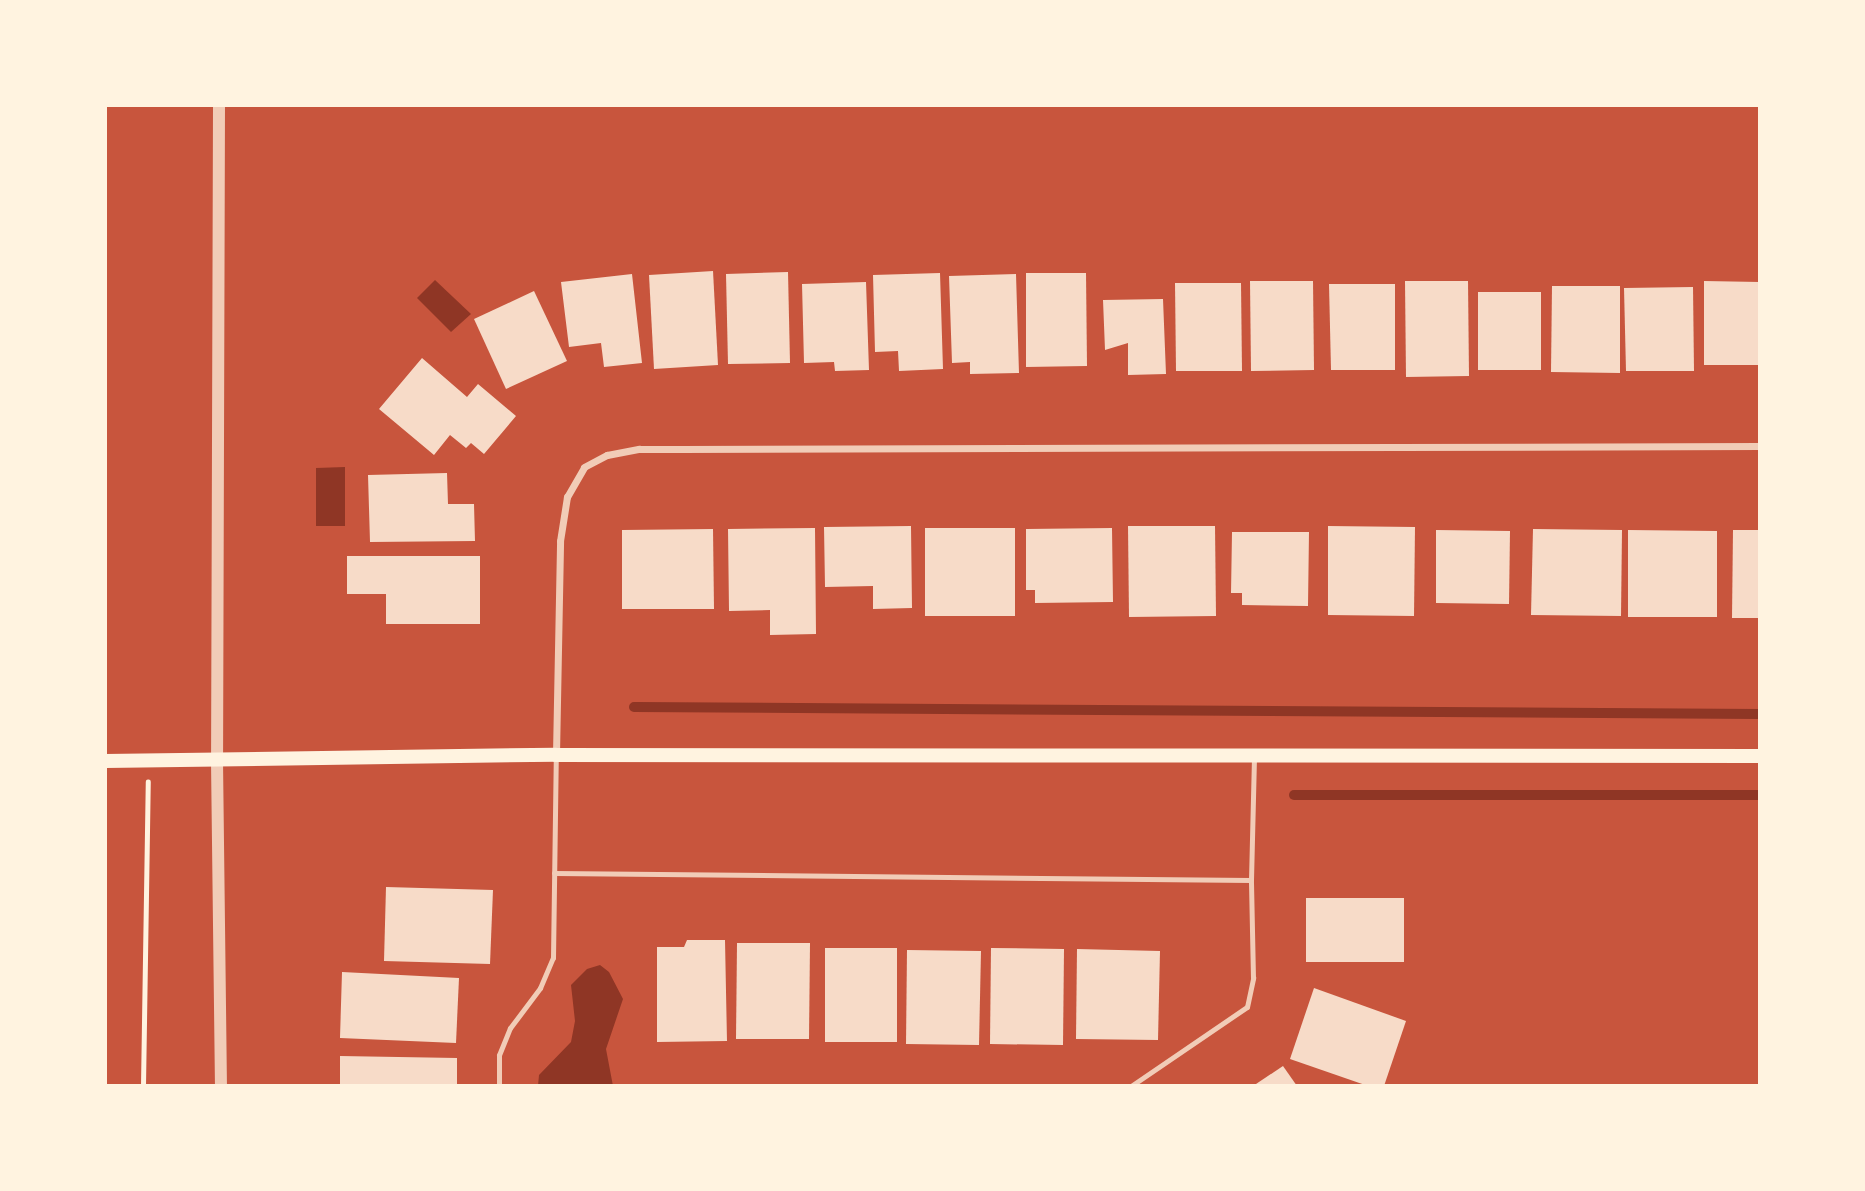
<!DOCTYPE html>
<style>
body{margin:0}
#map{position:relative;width:1865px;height:1191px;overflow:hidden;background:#c8553d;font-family:Helvetica,sans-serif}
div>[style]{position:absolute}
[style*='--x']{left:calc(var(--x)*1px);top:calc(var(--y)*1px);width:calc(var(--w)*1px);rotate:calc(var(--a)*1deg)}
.water>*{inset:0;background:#8f3625}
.stream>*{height:10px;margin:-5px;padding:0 5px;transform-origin:5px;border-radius:5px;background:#8f3625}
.building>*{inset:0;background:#f7dbc8}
.path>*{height:4.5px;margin:-2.25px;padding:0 2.25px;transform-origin:2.25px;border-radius:2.25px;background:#fff3e0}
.service>*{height:5px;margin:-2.5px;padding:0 2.5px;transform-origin:2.5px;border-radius:2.5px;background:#f1ccb7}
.minor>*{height:7px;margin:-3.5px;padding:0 3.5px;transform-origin:3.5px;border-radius:3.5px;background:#f1ccb7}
.tertiary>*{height:12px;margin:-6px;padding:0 6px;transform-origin:6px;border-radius:6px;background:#f1ccb7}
.secondary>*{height:14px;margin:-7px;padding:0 7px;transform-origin:7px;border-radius:7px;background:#fff3e0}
span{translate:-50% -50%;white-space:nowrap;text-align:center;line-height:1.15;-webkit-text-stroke:6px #fff3e0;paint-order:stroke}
.frame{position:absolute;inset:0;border:107px solid #fff3e0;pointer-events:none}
</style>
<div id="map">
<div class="water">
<div style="clip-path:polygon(435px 280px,471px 314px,451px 332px,417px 298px)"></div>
<div style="clip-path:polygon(345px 467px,345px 526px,316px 526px,316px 468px)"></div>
<div style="clip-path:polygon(600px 965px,609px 972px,623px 999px,606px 1049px,613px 1086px,538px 1086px,539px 1075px,571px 1042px,575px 1021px,571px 985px,587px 969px)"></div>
</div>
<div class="stream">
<div style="--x:634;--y:707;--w:1126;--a:0.36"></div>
<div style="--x:1294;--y:795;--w:466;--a:0"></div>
</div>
<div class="building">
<div style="clip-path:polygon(713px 271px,718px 365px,654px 369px,649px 275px)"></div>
<div style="clip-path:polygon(788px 272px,790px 363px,728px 364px,726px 274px)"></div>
<div style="clip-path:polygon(940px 273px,943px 369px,899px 371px,898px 351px,875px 352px,873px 275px)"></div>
<div style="clip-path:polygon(1026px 273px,1086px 273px,1087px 366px,1026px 367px)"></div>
<div style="clip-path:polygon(632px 274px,642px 363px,604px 367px,601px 343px,569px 347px,561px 282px)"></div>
<div style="clip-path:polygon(1016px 274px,1019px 373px,970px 374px,970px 362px,952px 363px,949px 276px)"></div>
<div style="clip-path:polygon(1250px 281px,1313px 281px,1314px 370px,1251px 371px)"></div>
<div style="clip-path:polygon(1405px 281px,1468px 281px,1469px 376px,1406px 377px)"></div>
<div style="clip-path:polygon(1704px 281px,1760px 282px,1760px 365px,1704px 365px)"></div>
<div style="clip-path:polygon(866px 282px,869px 370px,835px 371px,834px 362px,804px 363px,802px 284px)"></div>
<div style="clip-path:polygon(1175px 283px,1241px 283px,1242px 371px,1176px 371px)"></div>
<div style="clip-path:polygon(1329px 284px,1395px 284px,1395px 370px,1331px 370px)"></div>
<div style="clip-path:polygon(1552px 286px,1620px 286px,1620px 373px,1551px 372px)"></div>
<div style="clip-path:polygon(1693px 287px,1694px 371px,1626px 371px,1624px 288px)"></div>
<div style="clip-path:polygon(534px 291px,567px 361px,506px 389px,474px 319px)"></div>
<div style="clip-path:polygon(1478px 292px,1541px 292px,1541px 370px,1478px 370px)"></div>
<div style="clip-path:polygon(1163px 299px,1166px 374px,1128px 375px,1128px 343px,1105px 350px,1103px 300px)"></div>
<div style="clip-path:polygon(422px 358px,467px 397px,478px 384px,516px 416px,484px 454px,471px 443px,466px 448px,450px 435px,434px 455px,379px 409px)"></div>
<div style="clip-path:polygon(447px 473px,448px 504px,474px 504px,475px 541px,370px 542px,368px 475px)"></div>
<div style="clip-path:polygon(911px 526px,912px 608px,873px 609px,873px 586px,825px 587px,824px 527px)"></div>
<div style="clip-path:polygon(1128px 526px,1215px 526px,1216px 616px,1129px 617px)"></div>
<div style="clip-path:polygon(1328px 526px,1415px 527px,1414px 616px,1328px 615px)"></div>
<div style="clip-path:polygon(815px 528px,816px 634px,770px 635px,770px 610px,729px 611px,728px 529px)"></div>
<div style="clip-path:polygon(925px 528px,1015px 528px,1015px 616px,925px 616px)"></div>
<div style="clip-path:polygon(1112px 528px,1113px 602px,1035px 603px,1035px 590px,1026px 590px,1026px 529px)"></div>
<div style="clip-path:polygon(713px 529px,714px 609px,622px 609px,622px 530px)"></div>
<div style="clip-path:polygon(1533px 529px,1622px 530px,1621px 616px,1531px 615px)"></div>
<div style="clip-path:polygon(1436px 530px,1510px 531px,1509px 604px,1436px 603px)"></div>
<div style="clip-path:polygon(1628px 530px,1717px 531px,1717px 617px,1628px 617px)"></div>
<div style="clip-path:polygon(1733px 530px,1760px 530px,1760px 618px,1732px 618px)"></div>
<div style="clip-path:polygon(1232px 532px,1309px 532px,1308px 606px,1242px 605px,1242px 593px,1231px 593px)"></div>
<div style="clip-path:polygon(347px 556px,480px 556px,480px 624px,386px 624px,386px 594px,347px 594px)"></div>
<div style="clip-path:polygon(386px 887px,493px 890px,490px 964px,384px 961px)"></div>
<div style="clip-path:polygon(1306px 898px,1404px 898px,1404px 962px,1306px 962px)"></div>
<div style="clip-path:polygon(687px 940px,725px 940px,727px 1041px,657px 1042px,657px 947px,684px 947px)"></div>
<div style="clip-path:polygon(737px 943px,810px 943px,809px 1039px,736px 1039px)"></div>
<div style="clip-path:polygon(825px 948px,897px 948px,897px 1042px,825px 1042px)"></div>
<div style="clip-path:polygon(991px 948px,1064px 949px,1063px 1045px,990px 1044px)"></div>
<div style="clip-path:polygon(1077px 949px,1160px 951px,1158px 1040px,1076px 1039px)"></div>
<div style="clip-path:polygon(907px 950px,981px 951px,979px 1045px,906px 1044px)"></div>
<div style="clip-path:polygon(342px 972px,459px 978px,456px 1043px,340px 1038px)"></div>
<div style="clip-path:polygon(1314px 988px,1406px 1021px,1384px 1086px,1368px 1086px,1290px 1059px)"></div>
<div style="clip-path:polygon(340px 1056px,457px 1058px,457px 1086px,340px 1086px)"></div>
<div style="clip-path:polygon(1283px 1066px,1297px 1086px,1253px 1086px)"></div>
</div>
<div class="path">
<div style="--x:143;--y:1086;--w:304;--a:-89.1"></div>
</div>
<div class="service">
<div style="--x:554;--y:873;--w:697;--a:0.58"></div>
<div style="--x:499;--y:1086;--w:31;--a:-90"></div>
<div style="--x:499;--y:1055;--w:29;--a:-68"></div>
<div style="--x:510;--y:1028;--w:50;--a:-53.1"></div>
<div style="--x:540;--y:988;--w:33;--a:-67"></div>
<div style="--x:553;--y:958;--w:203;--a:-89.2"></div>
<div style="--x:1131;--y:1086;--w:140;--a:-34.3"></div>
<div style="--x:1247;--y:1007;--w:30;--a:-78"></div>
<div style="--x:1253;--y:978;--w:98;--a:-91.2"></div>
<div style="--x:1251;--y:880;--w:123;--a:-88.6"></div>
</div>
<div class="minor">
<div style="--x:556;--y:754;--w:213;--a:-88.9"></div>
<div style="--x:560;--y:541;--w:45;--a:-81"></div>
<div style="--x:567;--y:497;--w:34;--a:-60"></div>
<div style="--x:584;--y:467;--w:26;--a:-28"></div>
<div style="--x:607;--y:455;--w:33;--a:-11"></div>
<div style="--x:639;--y:449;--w:41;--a:0"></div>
<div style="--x:680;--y:449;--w:1080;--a:-0.16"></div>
</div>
<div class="tertiary">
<div style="--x:219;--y:105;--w:656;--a:90.17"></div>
<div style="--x:217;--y:761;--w:325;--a:89.3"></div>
</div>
<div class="secondary">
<div style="--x:105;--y:761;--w:451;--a:-0.8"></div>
<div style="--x:556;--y:755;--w:1204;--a:0.05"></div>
</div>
<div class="frame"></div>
</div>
